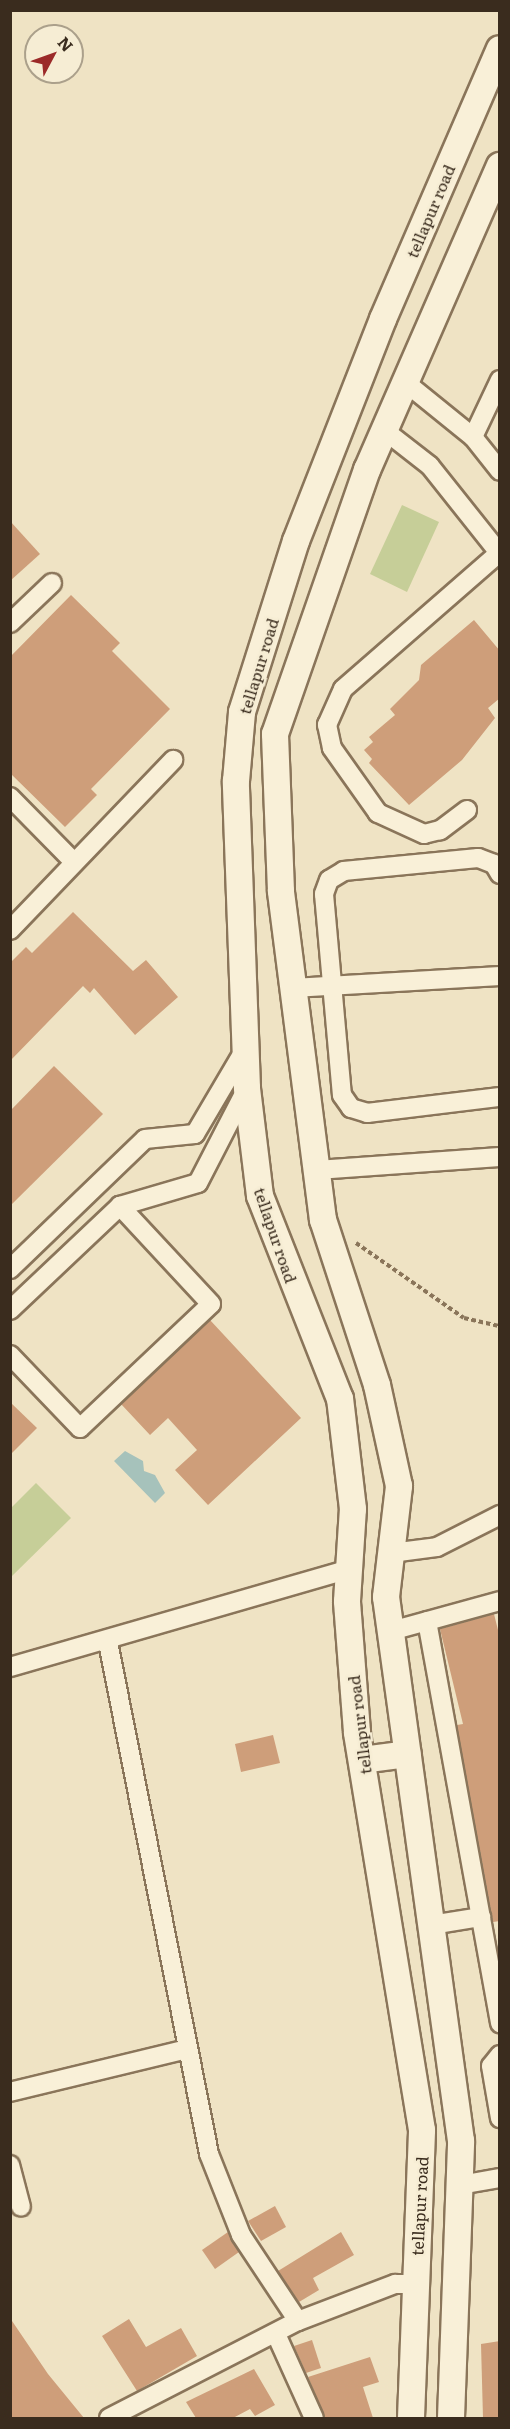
<!DOCTYPE html>
<style>
body{margin:0}
#map{position:relative;width:510px;height:2429px;overflow:hidden;background:#efe3c4;font-family:Literata,serif}
div>[style]{position:absolute}
[style*='--x']{left:calc(var(--x)*1px);top:calc(var(--y)*1px);width:calc(var(--w)*1px);rotate:calc(var(--a)*1deg)}
.green>*{inset:0;background:#c6ce98}
.water>*{inset:0;background:#a6c2bb}
.building>*{inset:0;background:#ce9e7a}
.path>*{height:4px;margin-top:-2px;transform-origin:0;background:repeating-linear-gradient(90deg,#8a755a 0 4.5px,transparent 0 7.5px)}
.roads{filter:drop-shadow(2px 0 #8a755a) drop-shadow(-2px 0 #8a755a) drop-shadow(0 2px #8a755a) drop-shadow(0 -2px #8a755a)}
.street>*{height:18px;margin:-9px;padding:0 9px;transform-origin:9px;border-radius:9px;background:#f9f0d8}
.secondary>*{height:26px;margin:-13px;padding:0 13px;transform-origin:13px;border-radius:13px;background:#f9f0d8}
span{translate:-50% -50%;white-space:nowrap;text-align:center;line-height:1.15;-webkit-text-stroke:5px #f6edd4;paint-order:stroke}
.street-label{font-size:16px;color:#3a2c1e}
.frame{position:absolute;inset:0;border:12px solid #3a2c1e;pointer-events:none}
.north{position:absolute;left:24px;top:24px;width:60px;height:60px;box-sizing:border-box;background:#f6edd4;border:2px solid #aba08b;border-radius:50%;rotate:49deg;font-size:16px;font-weight:700;line-height:24px;text-align:center;color:#3a2c1e}
.north::after{content:'';display:block;margin:auto;width:21px;height:27px;background:#9b2a29;clip-path:polygon(50% 0,100% 100%,50% 72%,0 100%)}
</style>
<div id="map">
<div class="green">
<div style="clip-path:polygon(402px 505px,439px 522px,407px 592px,370px 574px)"></div>
<div style="clip-path:polygon(36px 1483px,71px 1518px,11px 1577px,11px 1508px)"></div>
</div>
<div class="water">
<div style="clip-path:polygon(125px 1451px,143px 1461px,144px 1471px,155px 1475px,165px 1493px,155px 1503px,114px 1461px)"></div>
</div>
<div class="building">
<div style="clip-path:polygon(10px 521px,40px 554px,10px 581px)"></div>
<div style="clip-path:polygon(71px 595px,120px 643px,112px 651px,170px 709px,91px 789px,97px 795px,65px 827px,10px 773px,10px 657px)"></div>
<div style="clip-path:polygon(474px 620px,500px 651px,500px 698px,488px 708px,495px 718px,462px 760px,409px 805px,369px 763px,372px 759px,364px 750px,373px 742px,369px 737px,395px 715px,390px 709px,419px 680px,421px 665px)"></div>
<div style="clip-path:polygon(73px 912px,133px 971px,146px 960px,178px 997px,135px 1035px,94px 988px,90px 993px,83px 986px,10px 1061px,10px 963px,26px 947px,32px 953px)"></div>
<div style="clip-path:polygon(54px 1066px,103px 1114px,10px 1206px,10px 1111px)"></div>
<div style="clip-path:polygon(210px 1320px,301px 1418px,208px 1505px,175px 1470px,197px 1450px,168px 1418px,150px 1435px,121px 1404px)"></div>
<div style="clip-path:polygon(10px 1402px,37px 1428px,10px 1455px)"></div>
<div style="clip-path:polygon(494px 1614px,500px 1638px,500px 1921px,493px 1922px,457px 1725px,463px 1724px,440px 1629px)"></div>
<div style="clip-path:polygon(273px 1735px,280px 1763px,241px 1772px,235px 1744px)"></div>
<div style="clip-path:polygon(275px 2206px,286px 2227px,261px 2241px,248px 2221px)"></div>
<div style="clip-path:polygon(228px 2232px,239px 2252px,215px 2269px,202px 2250px)"></div>
<div style="clip-path:polygon(341px 2232px,354px 2255px,313px 2278px,319px 2290px,299px 2302px,278px 2271px)"></div>
<div style="clip-path:polygon(10px 2318px,48px 2374px,84px 2418px,10px 2418px)"></div>
<div style="clip-path:polygon(129px 2319px,146px 2347px,181px 2328px,197px 2356px,137px 2391px,102px 2336px)"></div>
<div style="clip-path:polygon(312px 2340px,321px 2368px,306px 2373px,294px 2346px)"></div>
<div style="clip-path:polygon(500px 2341px,500px 2418px,483px 2418px,481px 2344px)"></div>
<div style="clip-path:polygon(370px 2357px,379px 2382px,363px 2387px,373px 2418px,325px 2418px,308px 2377px)"></div>
<div style="clip-path:polygon(254px 2369px,275px 2405px,255px 2416px,250px 2409px,233px 2418px,196px 2418px,186px 2402px)"></div>
</div>
<div class="path">
<div style="--x:356;--y:1243;--w:131;--a:34.8"></div>
<div style="--x:464;--y:1318;--w:37;--a:13"></div>
</div>
<div class="roads">
<div class="street">
<div style="--x:405;--y:382;--w:87;--a:39"></div>
<div style="--x:473;--y:437;--w:43;--a:51.5"></div>
<div style="--x:384;--y:430;--w:58;--a:38"></div>
<div style="--x:430;--y:466;--w:112;--a:51.5"></div>
<div style="--x:473;--y:437;--w:63;--a:-64.7"></div>
<div style="--x:10;--y:623;--w:58;--a:-43.6"></div>
<div style="--x:10;--y:797;--w:88;--a:45.5"></div>
<div style="--x:467;--y:810;--w:34;--a:143"></div>
<div style="--x:440;--y:830;--w:16;--a:166"></div>
<div style="--x:424;--y:834;--w:51;--a:-155.5"></div>
<div style="--x:378;--y:813;--w:80;--a:-125.3"></div>
<div style="--x:332;--y:748;--w:24;--a:-102"></div>
<div style="--x:327;--y:725;--w:39;--a:-66"></div>
<div style="--x:343;--y:689;--w:207;--a:-41.1"></div>
<div style="--x:500;--y:874;--w:12;--a:-121"></div>
<div style="--x:494;--y:864;--w:17;--a:-159"></div>
<div style="--x:478;--y:858;--w:135;--a:174.5"></div>
<div style="--x:344;--y:871;--w:17;--a:149"></div>
<div style="--x:329;--y:880;--w:15;--a:110"></div>
<div style="--x:324;--y:894;--w:202;--a:84.9"></div>
<div style="--x:342;--y:1095;--w:16;--a:55"></div>
<div style="--x:351;--y:1108;--w:17;--a:17"></div>
<div style="--x:367;--y:1113;--w:134;--a:-6.9"></div>
<div style="--x:10;--y:930;--w:236;--a:-46.2"></div>
<div style="--x:293;--y:988;--w:207;--a:-3.3"></div>
<div style="--x:317;--y:1170;--w:183;--a:-4.1"></div>
<div style="--x:10;--y:1269;--w:187;--a:-43.9"></div>
<div style="--x:145;--y:1139;--w:50;--a:-5.7"></div>
<div style="--x:195;--y:1134;--w:99;--a:-59.5"></div>
<div style="--x:10;--y:1310;--w:151;--a:-43.4"></div>
<div style="--x:120;--y:1206;--w:81;--a:-16.4"></div>
<div style="--x:198;--y:1183;--w:107;--a:-62.7"></div>
<div style="--x:10;--y:1355;--w:101;--a:46.2"></div>
<div style="--x:80;--y:1428;--w:180;--a:-43.4"></div>
<div style="--x:211;--y:1304;--w:134;--a:-132.9"></div>
<div style="--x:391;--y:1553;--w:46;--a:-7.4"></div>
<div style="--x:437;--y:1547;--w:71;--a:-26.9"></div>
<div style="--x:427;--y:1621;--w:409;--a:79.7"></div>
<div style="--x:391;--y:1631;--w:113;--a:-15.4"></div>
<div style="--x:108;--y:1642;--w:522;--a:78.84"></div>
<div style="--x:209;--y:2154;--w:87;--a:68.4"></div>
<div style="--x:241;--y:2235;--w:103;--a:56.5"></div>
<div style="--x:10;--y:1667;--w:353;--a:-16.1"></div>
<div style="--x:431;--y:1925;--w:51;--a:-9.1"></div>
<div style="--x:500;--y:2055;--w:14;--a:129"></div>
<div style="--x:491;--y:2066;--w:53;--a:80.2"></div>
<div style="--x:10;--y:2092;--w:183;--a:-13.6"></div>
<div style="--x:10;--y:2165;--w:43;--a:75.3"></div>
<div style="--x:460;--y:2185;--w:41;--a:-9.9"></div>
<div style="--x:276;--y:2334;--w:92;--a:65.7"></div>
<div style="--x:109;--y:2418;--w:212;--a:-27.2"></div>
<div style="--x:298;--y:2321;--w:104;--a:-20.9"></div>
<div style="--x:395;--y:2284;--w:20;--a:0"></div>
</div>
<div class="secondary">
<div style="--x:362;--y:1760;--w:46;--a:-7.4"></div>
<div style="--x:411;--y:2418;--w:288;--a:-87.8"></div>
<div style="--x:422;--y:2130;--w:403;--a:-99.3"></div>
<div style="--x:357;--y:1732;--w:131;--a:-94.4"></div>
<div style="--x:347;--y:1601;--w:92;--a:-86.3"></div>
<div style="--x:353;--y:1509;--w:111;--a:-96.7"></div>
<div style="--x:340;--y:1399;--w:218;--a:-111.5"></div>
<div style="--x:260;--y:1196;--w:109;--a:-96.9"></div>
<div style="--x:247;--y:1088;--w:307;--a:-92.1"></div>
<div style="--x:236;--y:781;--w:69;--a:-85"></div>
<div style="--x:242;--y:712;--w:179;--a:-72.5"></div>
<div style="--x:296;--y:541;--w:238;--a:-68.6"></div>
<div style="--x:383;--y:319;--w:294;--a:-66.6"></div>
<div style="--x:451;--y:2418;--w:277;--a:-87.9"></div>
<div style="--x:461;--y:2141;--w:549;--a:-97.85"></div>
<div style="--x:386;--y:1597;--w:112;--a:-83.3"></div>
<div style="--x:399;--y:1486;--w:103;--a:-102.3"></div>
<div style="--x:377;--y:1385;--w:174;--a:-108.1"></div>
<div style="--x:323;--y:1220;--w:332;--a:-97.3"></div>
<div style="--x:281;--y:891;--w:157;--a:-92.2"></div>
<div style="--x:275;--y:734;--w:280;--a:-70.8"></div>
<div style="--x:367;--y:470;--w:332;--a:-66.4"></div>
</div>
</div>
<div class="street-label">
<span style="left:430px;top:211px;rotate:-67deg">tellapur road</span>
<span style="left:258px;top:666px;rotate:-73deg">tellapur road</span>
<span style="left:276px;top:1235px;rotate:71deg">tellapur road</span>
<span style="left:359px;top:1725px;rotate:-97deg">tellapur road</span>
<span style="left:419px;top:2206px;rotate:-87deg">tellapur road</span>
</div>
<div class="frame"></div>
<div class="north">N</div>
</div>
